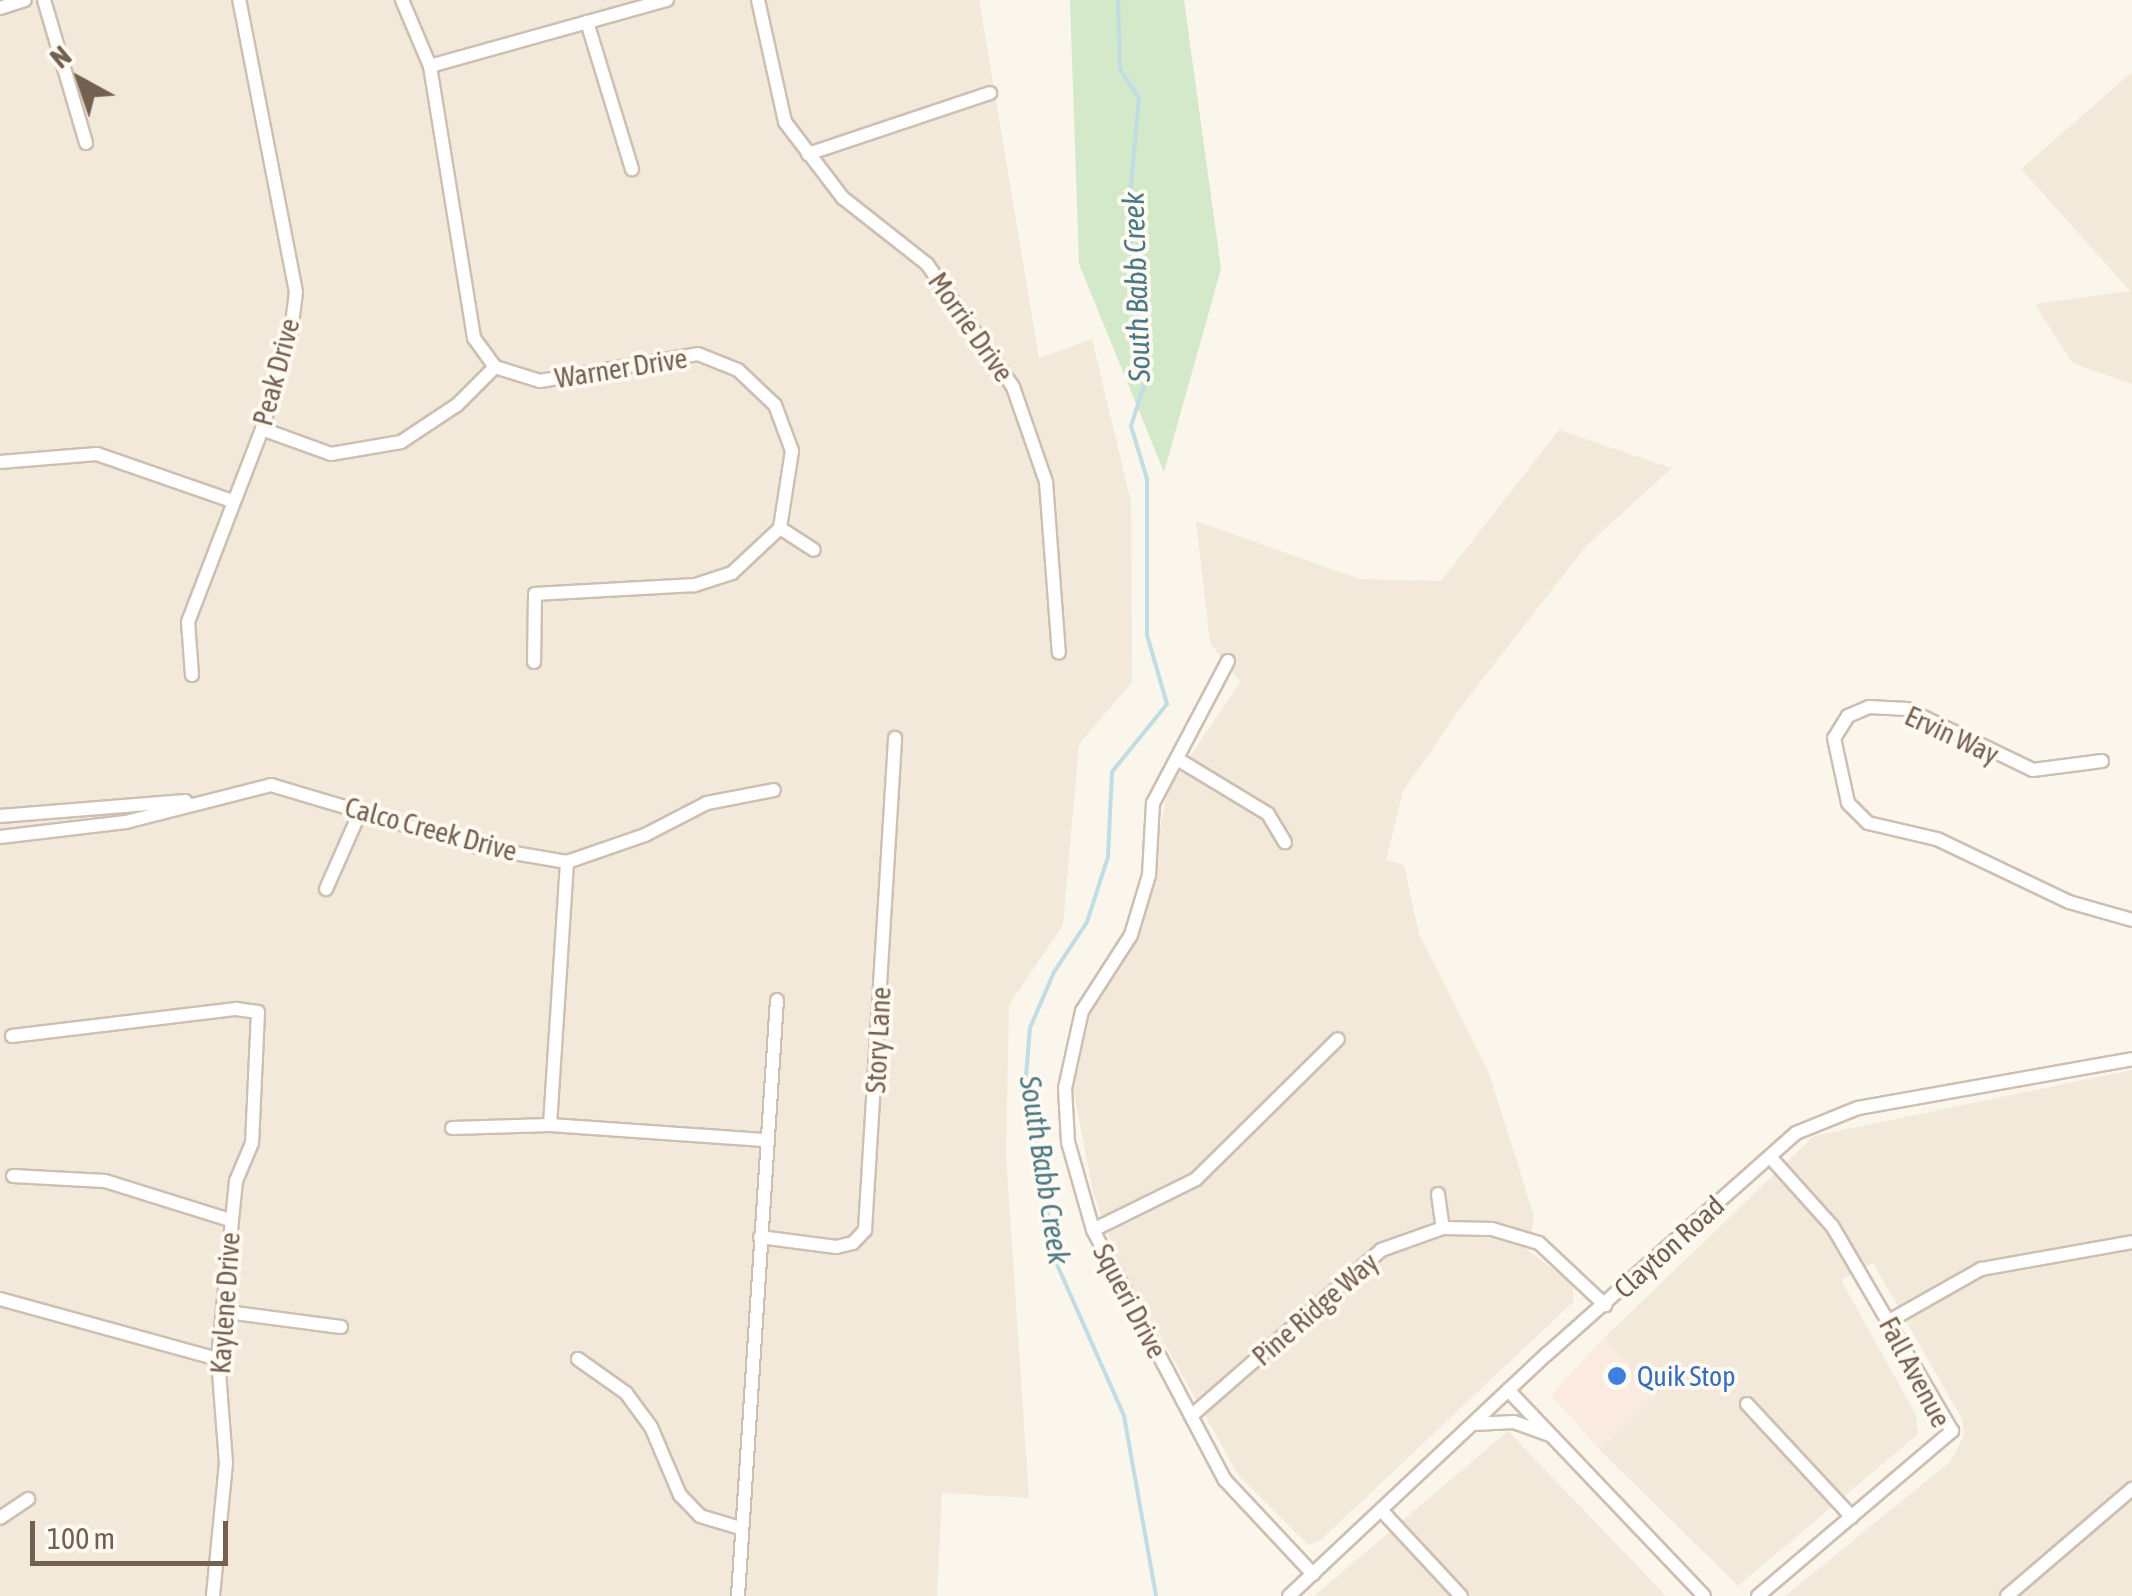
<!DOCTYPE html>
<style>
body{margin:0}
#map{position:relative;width:2132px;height:1596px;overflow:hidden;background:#fbf6eb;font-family:"Asap Condensed",sans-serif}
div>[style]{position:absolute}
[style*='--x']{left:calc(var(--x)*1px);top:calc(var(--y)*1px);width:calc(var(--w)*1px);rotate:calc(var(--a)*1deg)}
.residential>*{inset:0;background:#f2e9da}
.commercial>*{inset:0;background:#faeae0}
.green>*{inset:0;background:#d4e8ca}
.stream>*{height:4px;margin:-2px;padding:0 2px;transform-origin:2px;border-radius:2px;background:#c1dce3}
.roads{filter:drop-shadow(2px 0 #cdbfb2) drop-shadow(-2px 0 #cdbfb2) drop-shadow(0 2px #cdbfb2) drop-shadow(0 -2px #cdbfb2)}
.minor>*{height:12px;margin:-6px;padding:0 6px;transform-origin:6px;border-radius:6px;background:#fff}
.dots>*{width:28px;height:28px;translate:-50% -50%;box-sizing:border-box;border:5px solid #fefaf2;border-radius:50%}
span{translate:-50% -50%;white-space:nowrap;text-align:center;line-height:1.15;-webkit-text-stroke:8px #fefaf2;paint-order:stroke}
.street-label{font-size:28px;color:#746050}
.shop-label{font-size:28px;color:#366cbe}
.left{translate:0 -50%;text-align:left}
.water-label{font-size:30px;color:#4c7885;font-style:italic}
.north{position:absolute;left:30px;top:30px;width:100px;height:100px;-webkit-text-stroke:8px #fefaf2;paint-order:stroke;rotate:320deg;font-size:28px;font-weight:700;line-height:40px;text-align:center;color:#746050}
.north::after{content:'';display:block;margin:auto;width:35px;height:45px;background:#746050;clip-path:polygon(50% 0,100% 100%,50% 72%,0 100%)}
.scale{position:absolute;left:30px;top:1521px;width:198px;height:45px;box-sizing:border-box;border:5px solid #746050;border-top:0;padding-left:12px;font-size:30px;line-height:35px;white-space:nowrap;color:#746050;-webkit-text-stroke:8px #fefaf2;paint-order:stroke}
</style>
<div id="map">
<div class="residential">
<div style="clip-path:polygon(0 0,979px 0,1039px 358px,1092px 339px,1131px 502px,1132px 682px,1079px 744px,1063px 925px,1009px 1005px,1006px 1155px,1029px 1498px,942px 1493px,937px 1596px,0 1596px)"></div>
<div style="clip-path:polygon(2132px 72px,2132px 384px,2072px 363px,2035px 304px,2130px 291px,2021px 169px)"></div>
<div style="clip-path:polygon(1559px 430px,1672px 468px,1586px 546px,1467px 699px,1403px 791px,1386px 860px,1404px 865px,1419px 934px,1489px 1073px,1534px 1216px,1529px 1251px,1572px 1284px,1574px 1301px,1321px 1540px,1308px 1545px,1239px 1476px,1117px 1259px,1093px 1192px,1073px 1088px,1091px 1012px,1142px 920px,1168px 789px,1240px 682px,1210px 643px,1196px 521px,1360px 579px,1441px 581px)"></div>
<div style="clip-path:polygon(2132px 1070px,2132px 1596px,1785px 1596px,1951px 1461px,1964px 1435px,1962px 1419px,1873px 1263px,1841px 1280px,1916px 1415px,1918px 1434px,1738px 1586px,1600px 1450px,1656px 1396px,1604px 1338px,1814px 1136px)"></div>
<div style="clip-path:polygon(1508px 1431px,1666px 1596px,1314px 1596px)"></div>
</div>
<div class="commercial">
<div style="clip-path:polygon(1604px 1338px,1656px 1396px,1600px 1450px,1551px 1395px)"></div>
</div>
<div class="green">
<div style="clip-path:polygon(1070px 0,1184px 0,1221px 269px,1164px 472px,1079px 264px)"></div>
</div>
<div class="stream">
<div style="--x:1118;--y:0;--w:69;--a:88.3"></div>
<div style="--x:1120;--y:69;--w:35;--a:57"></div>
<div style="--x:1139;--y:98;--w:121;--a:95.2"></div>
<div style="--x:1128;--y:219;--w:161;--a:83.6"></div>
<div style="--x:1146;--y:379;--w:49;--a:107.7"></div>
<div style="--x:1131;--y:426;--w:55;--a:73.2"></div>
<div style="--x:1147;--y:479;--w:156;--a:90"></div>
<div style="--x:1147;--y:635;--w:72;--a:73.8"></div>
<div style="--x:1167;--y:704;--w:87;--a:129"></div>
<div style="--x:1112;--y:772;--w:85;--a:92.7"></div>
<div style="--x:1108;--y:857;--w:68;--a:107.9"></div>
<div style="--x:1087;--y:922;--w:60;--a:123.4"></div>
<div style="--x:1054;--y:972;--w:61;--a:113.2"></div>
<div style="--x:1030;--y:1028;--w:48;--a:94.8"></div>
<div style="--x:1026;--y:1076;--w:186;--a:81"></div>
<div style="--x:1055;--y:1260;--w:171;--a:66.1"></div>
<div style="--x:1124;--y:1416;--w:183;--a:79.9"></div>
</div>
<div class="roads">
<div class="minor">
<div style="--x:44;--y:0;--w:149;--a:73.6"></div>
<div style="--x:402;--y:0;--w:72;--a:67"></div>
<div style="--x:430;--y:66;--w:276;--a:80.8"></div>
<div style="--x:474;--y:338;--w:36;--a:54"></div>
<div style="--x:495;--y:367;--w:47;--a:17.3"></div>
<div style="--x:540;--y:381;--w:160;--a:-9.7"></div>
<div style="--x:698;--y:354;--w:43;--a:21.8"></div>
<div style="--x:738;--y:370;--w:51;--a:43.4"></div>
<div style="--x:775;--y:405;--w:49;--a:69.7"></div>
<div style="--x:792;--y:451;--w:78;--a:98.9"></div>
<div style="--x:780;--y:528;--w:66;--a:136.8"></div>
<div style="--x:732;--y:573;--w:40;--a:162"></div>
<div style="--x:694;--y:585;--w:159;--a:176.8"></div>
<div style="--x:535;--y:594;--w:68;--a:90.8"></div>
<div style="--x:758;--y:0;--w:125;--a:77.5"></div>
<div style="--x:785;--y:122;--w:96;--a:52.7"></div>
<div style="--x:843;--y:198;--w:107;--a:38.2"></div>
<div style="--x:927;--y:264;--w:150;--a:55"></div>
<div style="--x:1013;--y:387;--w:101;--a:70.8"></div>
<div style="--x:1046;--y:482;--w:171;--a:85.7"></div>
<div style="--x:0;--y:8;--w:26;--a:-18"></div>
<div style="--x:587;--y:22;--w:154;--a:73"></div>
<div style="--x:430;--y:66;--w:246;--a:-15.6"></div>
<div style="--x:808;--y:154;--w:192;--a:-18.5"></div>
<div style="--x:262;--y:429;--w:73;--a:19.9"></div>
<div style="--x:331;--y:454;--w:71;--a:-9.7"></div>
<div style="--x:401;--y:442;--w:67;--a:-33.5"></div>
<div style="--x:457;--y:405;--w:54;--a:-45"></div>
<div style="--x:0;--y:462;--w:97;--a:-4.7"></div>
<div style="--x:97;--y:454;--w:143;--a:19.2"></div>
<div style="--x:780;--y:528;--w:40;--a:32.9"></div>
<div style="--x:1228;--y:661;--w:161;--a:117.8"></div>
<div style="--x:1153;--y:803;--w:72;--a:93.2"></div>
<div style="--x:1149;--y:875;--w:63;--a:106.7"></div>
<div style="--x:1131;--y:935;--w:90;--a:122.8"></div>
<div style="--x:1082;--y:1011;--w:79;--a:102.4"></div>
<div style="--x:1065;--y:1088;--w:54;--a:86.8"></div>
<div style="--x:1068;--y:1142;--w:91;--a:74.1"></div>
<div style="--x:1093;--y:1230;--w:283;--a:62.2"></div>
<div style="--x:1225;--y:1480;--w:129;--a:46.9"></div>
<div style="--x:192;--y:675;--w:53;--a:-94.3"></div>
<div style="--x:188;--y:622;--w:207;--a:-69"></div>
<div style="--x:262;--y:429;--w:101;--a:-73.4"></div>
<div style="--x:291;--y:332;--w:40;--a:-82.9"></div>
<div style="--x:296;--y:292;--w:298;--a:-101"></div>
<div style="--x:1179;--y:760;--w:104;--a:31.2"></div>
<div style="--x:1268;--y:814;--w:33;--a:59"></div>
<div style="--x:2102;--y:761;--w:70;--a:172.6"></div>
<div style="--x:2033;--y:770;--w:140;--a:-154.2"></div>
<div style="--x:1907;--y:709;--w:38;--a:-177"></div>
<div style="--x:1869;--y:707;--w:23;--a:157"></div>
<div style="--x:1848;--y:716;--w:26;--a:122"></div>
<div style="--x:1834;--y:738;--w:66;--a:77.8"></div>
<div style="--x:1848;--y:803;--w:28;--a:45"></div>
<div style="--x:1868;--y:823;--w:71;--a:13.1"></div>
<div style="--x:1937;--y:839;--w:146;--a:25.5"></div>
<div style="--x:2069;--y:902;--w:66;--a:15.9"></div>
<div style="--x:0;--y:816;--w:186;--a:-4.6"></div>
<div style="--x:0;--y:837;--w:127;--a:-6.8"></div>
<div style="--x:126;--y:822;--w:150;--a:-14.3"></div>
<div style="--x:271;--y:785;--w:217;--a:16.6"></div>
<div style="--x:479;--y:847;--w:89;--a:9.7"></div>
<div style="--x:567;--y:862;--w:83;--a:-19.1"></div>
<div style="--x:645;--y:835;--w:70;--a:-27.3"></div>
<div style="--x:707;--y:803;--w:68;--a:-11"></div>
<div style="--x:326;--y:889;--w:86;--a:-66.1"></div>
<div style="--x:12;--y:1036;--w:226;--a:-6.9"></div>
<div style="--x:236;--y:1009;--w:22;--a:8"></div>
<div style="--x:258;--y:1012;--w:131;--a:92.6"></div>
<div style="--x:252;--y:1143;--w:41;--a:112.8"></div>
<div style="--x:236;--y:1181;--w:179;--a:95.8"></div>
<div style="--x:218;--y:1359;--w:104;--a:85.6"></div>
<div style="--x:226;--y:1463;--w:134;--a:95.6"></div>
<div style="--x:550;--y:1125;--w:264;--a:-86.3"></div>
<div style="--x:452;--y:1128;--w:98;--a:-1.8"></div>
<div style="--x:550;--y:1125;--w:218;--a:4"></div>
<div style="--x:13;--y:1176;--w:92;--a:3.1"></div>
<div style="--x:105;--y:1181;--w:131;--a:17.3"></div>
<div style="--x:1438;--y:1194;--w:34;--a:82"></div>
<div style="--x:1093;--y:1230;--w:115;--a:-26.3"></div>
<div style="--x:1196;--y:1179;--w:199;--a:-44.6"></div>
<div style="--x:760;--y:1237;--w:77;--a:7.5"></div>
<div style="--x:836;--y:1247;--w:17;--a:-13"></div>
<div style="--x:853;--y:1243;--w:18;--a:-47"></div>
<div style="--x:865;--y:1230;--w:493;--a:-86.5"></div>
<div style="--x:0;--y:1299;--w:226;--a:15.4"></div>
<div style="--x:227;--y:1312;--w:115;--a:7.5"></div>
<div style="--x:1889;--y:1321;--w:106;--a:-29.5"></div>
<div style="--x:1981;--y:1269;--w:153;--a:-10.1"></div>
<div style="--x:578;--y:1359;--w:59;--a:35.3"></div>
<div style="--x:626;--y:1393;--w:42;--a:53.7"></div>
<div style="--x:651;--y:1427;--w:74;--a:66.9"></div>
<div style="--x:680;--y:1495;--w:29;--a:46"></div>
<div style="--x:700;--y:1516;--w:42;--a:16.7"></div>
<div style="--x:1508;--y:1390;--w:284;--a:46.4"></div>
<div style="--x:1747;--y:1404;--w:154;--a:47.1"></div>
<div style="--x:1191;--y:1416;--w:252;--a:-41.1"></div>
<div style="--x:1381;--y:1250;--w:66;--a:-19.5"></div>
<div style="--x:1443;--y:1228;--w:49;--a:1.2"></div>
<div style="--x:1492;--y:1229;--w:49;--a:16.6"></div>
<div style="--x:1539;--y:1243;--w:91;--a:43.2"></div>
<div style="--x:1474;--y:1424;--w:40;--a:-2.9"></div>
<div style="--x:1514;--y:1422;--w:37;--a:20"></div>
<div style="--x:1382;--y:1511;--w:116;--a:47.1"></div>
<div style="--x:0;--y:1518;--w:34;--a:-34"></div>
<div style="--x:738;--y:1596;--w:597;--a:-86.26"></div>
<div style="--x:1289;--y:1596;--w:354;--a:-43.2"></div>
<div style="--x:1547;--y:1354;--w:333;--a:-41.6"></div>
<div style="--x:1796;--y:1133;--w:67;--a:-22"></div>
<div style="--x:1858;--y:1108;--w:278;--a:-10.1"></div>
<div style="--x:1758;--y:1596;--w:255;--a:-40.4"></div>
<div style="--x:1952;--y:1431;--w:238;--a:-120.3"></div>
<div style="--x:1832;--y:1226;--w:93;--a:-131.9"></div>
<div style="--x:2007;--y:1596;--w:165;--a:-40.6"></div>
</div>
</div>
<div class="dots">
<div style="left:1617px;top:1376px;background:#3f7fe0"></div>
</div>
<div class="street-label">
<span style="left:971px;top:327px;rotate:55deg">Morrie Drive</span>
<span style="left:621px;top:368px;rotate:-9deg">Warner Drive</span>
<span style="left:276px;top:372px;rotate:-75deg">Peak Drive</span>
<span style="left:1952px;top:735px;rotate:25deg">Ervin Way</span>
<span style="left:431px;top:829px;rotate:15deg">Calco Creek Drive</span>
<span style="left:878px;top:1040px;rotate:-87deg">Story Lane</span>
<span style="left:1669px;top:1247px;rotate:-42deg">Clayton Road</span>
<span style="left:1130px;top:1301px;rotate:62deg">Squeri Drive</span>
<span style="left:225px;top:1303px;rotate:-86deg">Kaylene Drive</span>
<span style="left:1315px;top:1309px;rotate:-41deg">Pine Ridge Way</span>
<span style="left:1915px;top:1372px;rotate:62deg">Fall Avenue</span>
</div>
<div class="shop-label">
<span class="left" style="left:1637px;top:1376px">Quik Stop</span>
</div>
<div class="water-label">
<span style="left:1136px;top:287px;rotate:-92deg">South Babb Creek</span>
<span style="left:1045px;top:1170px;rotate:81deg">South Babb Creek</span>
</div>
<div class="north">N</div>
<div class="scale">100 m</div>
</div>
